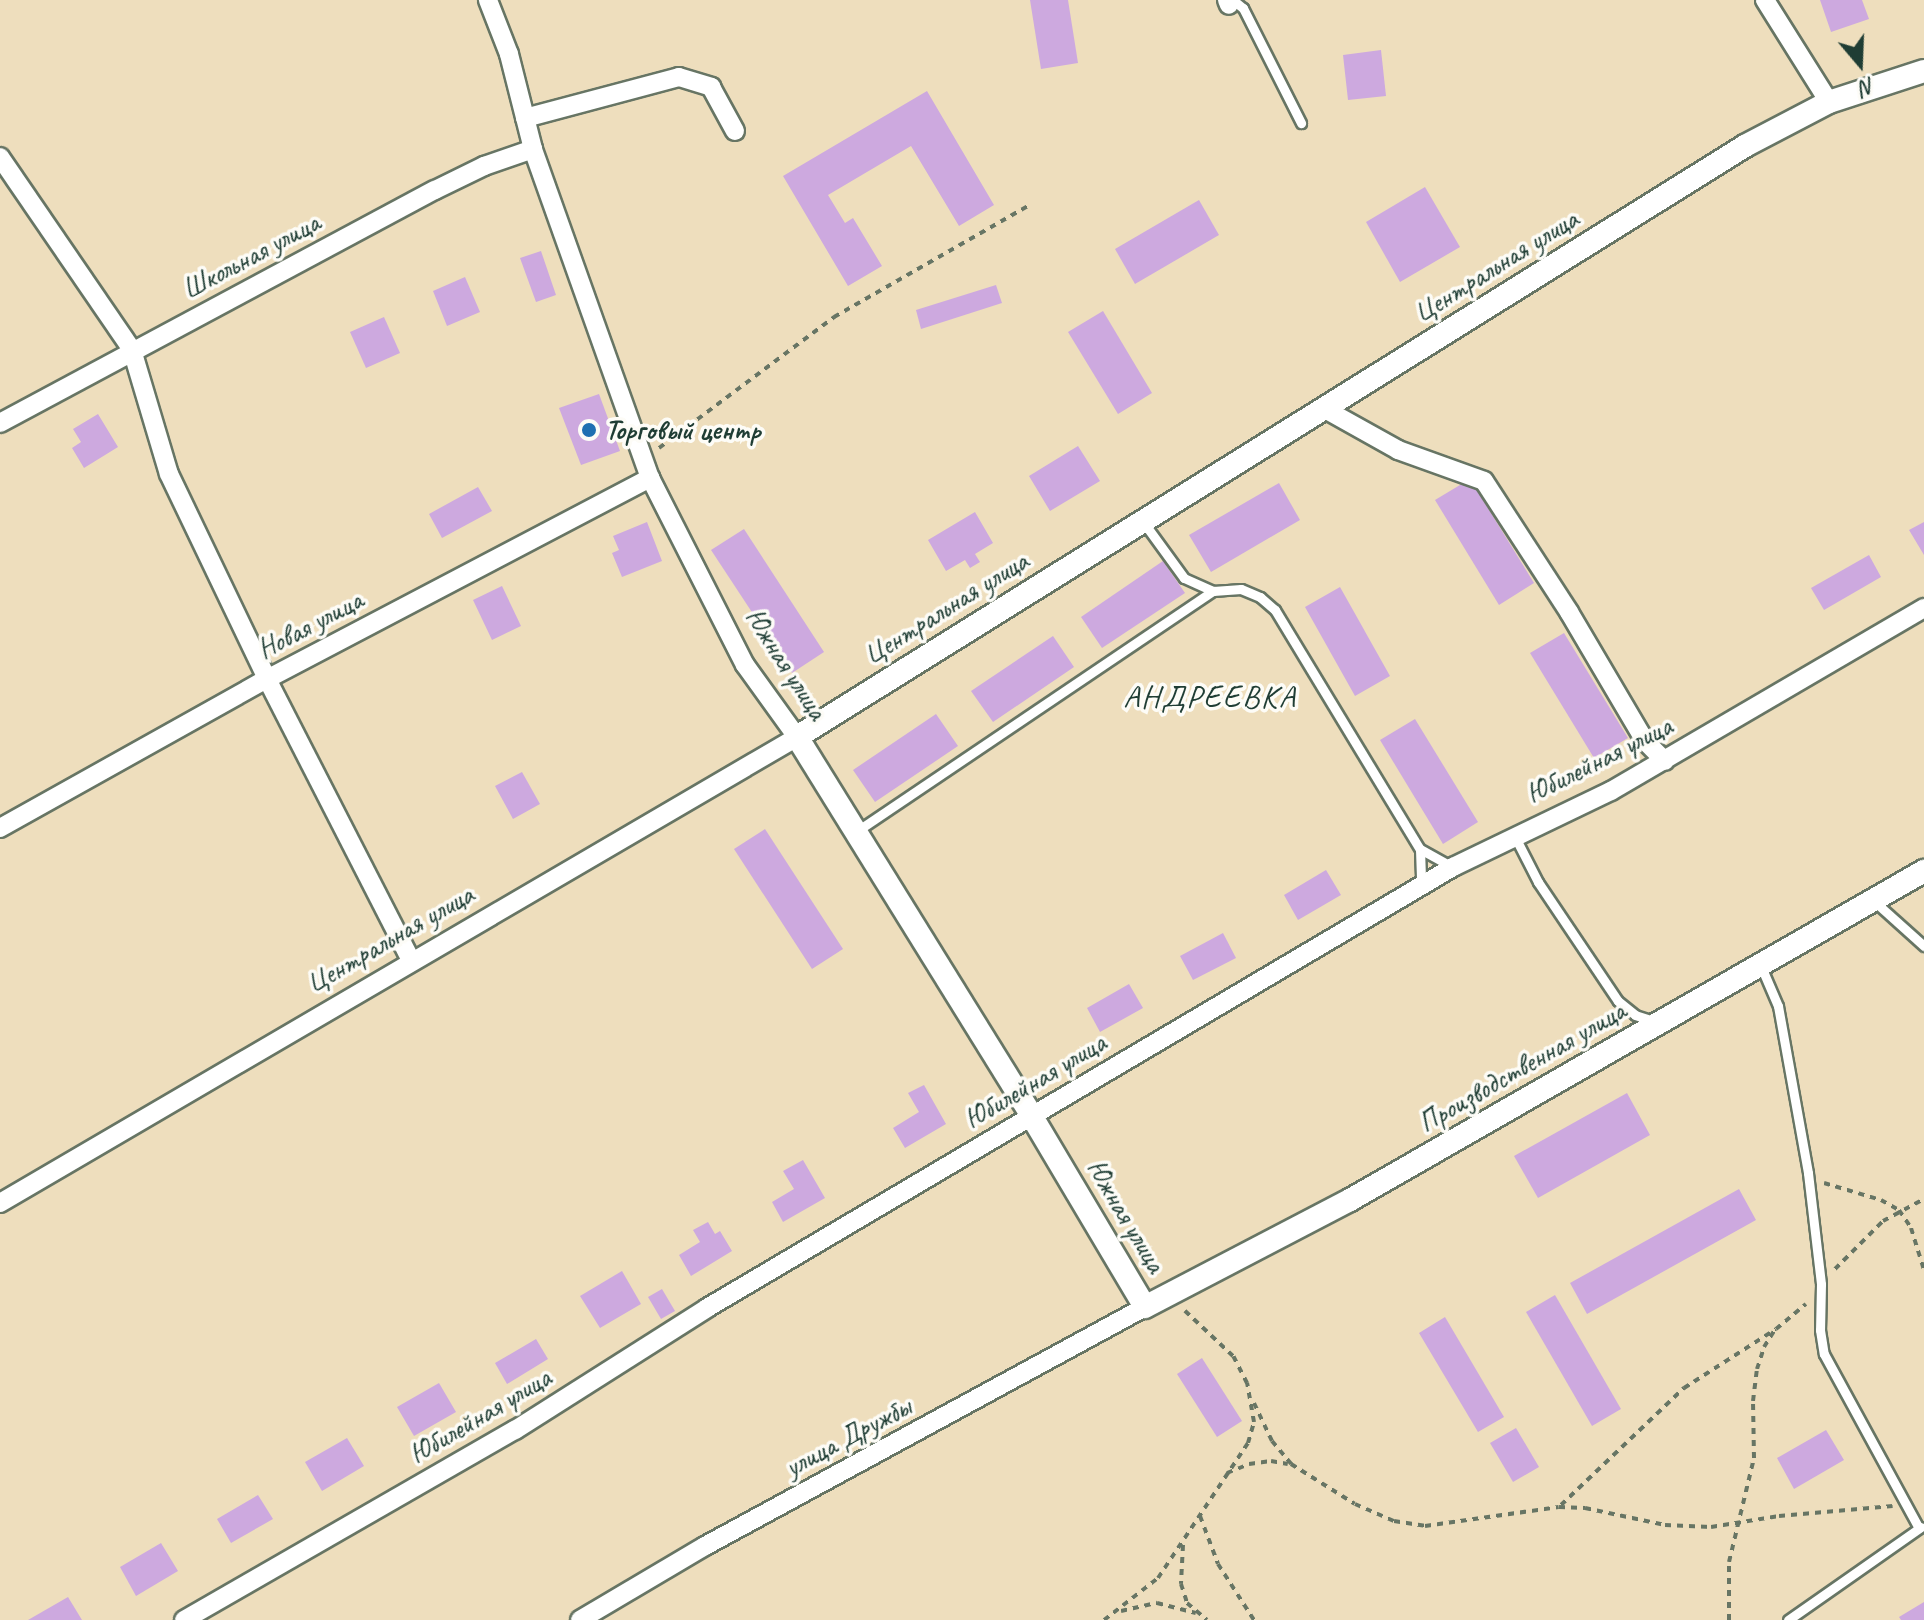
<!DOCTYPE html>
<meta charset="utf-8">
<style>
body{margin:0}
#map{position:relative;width:1924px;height:1620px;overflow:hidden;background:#eedebd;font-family:Caveat,sans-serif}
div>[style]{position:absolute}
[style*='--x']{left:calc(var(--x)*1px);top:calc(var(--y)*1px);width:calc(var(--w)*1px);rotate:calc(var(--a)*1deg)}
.building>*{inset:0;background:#cda9df}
.path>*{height:4px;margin-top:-2px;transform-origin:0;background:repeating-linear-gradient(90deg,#677564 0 6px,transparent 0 12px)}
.roads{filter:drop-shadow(2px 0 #677564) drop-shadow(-2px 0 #677564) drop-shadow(0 2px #677564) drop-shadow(0 -2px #677564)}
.service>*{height:9px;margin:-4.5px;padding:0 4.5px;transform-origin:4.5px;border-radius:4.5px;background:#fff}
.minor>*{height:18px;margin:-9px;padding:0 9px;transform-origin:9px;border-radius:9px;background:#fff}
.tertiary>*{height:22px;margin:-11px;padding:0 11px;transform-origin:11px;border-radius:11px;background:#fff}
.dots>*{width:22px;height:22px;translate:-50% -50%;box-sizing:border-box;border:4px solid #fdfcf7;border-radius:50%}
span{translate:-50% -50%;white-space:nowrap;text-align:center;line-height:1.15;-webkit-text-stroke:7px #fdfcf7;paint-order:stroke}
.street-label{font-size:28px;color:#1f3d34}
.poi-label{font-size:28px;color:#1f3d34;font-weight:700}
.left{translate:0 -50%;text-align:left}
.quarter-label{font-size:32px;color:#1f3d34;letter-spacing:2px}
.north{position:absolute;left:1820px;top:24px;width:80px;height:80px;-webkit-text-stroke:6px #fdfcf7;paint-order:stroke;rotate:161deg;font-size:22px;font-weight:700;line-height:32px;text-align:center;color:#1f3d34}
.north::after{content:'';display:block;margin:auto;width:28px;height:36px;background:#1f3d34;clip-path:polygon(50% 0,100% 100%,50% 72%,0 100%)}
</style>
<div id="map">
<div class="building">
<div style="clip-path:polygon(1030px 0,1068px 0,1078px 63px,1041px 69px)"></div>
<div style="clip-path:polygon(1820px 0,1862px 0,1869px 19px,1831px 32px)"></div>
<div style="clip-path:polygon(1381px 50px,1386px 96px,1348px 100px,1343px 55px)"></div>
<div style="clip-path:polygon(927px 91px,994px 205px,959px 226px,911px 146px,828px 195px,845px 223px,853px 218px,882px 266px,848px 286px,783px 176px)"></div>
<div style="clip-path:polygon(1425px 187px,1460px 247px,1400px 282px,1366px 222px)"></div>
<div style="clip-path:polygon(1199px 200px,1219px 235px,1135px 284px,1115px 249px)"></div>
<div style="clip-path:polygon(541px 251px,556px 295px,536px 302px,520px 258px)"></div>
<div style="clip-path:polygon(465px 277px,480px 312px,447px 326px,433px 291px)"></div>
<div style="clip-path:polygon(996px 285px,1002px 303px,921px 329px,916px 310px)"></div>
<div style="clip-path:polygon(1103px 311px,1152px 393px,1118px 414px,1068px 332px)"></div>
<div style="clip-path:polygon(384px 317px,400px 353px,366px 368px,350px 332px)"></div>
<div style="clip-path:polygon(599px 394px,620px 451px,581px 465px,559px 408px)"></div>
<div style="clip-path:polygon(98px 414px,118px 447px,84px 468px,72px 448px,81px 442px,73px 429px)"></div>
<div style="clip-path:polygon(1078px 446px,1100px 481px,1050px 511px,1029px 476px)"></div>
<div style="clip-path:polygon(1470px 479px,1534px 583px,1499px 605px,1435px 500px)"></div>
<div style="clip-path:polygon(1279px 483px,1300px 520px,1211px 572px,1189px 535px)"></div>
<div style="clip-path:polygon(478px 487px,492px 511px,442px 538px,429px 514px)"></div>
<div style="clip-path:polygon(975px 512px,993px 543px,975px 554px,980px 562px,970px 568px,965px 560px,946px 571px,928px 540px)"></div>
<div style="clip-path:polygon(647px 522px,662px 561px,622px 577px,612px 553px,619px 550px,613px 536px)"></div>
<div style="clip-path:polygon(1924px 522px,1924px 555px,1909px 530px)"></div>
<div style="clip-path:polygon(744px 529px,824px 652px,792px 673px,711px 550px)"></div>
<div style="clip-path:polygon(1869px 555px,1881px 577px,1824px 610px,1811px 588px)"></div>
<div style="clip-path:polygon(1163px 561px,1185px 593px,1102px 648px,1081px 617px)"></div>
<div style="clip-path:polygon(502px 586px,521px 626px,492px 640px,473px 600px)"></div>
<div style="clip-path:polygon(1340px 587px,1390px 676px,1355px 696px,1305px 607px)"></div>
<div style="clip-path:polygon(1564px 633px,1628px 738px,1594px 758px,1530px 653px)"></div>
<div style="clip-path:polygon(1053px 636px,1074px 667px,993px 722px,971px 691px)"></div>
<div style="clip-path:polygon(936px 714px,958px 746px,875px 802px,853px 770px)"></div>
<div style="clip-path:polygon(1415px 719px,1478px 822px,1443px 844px,1380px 740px)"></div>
<div style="clip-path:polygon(522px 772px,540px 804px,513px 819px,495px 786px)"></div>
<div style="clip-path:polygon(765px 829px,843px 949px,812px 969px,734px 849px)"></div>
<div style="clip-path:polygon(1326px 870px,1341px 895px,1298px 920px,1284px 895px)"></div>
<div style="clip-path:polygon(1223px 933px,1236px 958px,1193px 980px,1180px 956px)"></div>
<div style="clip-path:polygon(1129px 984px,1143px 1008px,1100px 1032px,1087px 1008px)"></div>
<div style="clip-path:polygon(924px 1085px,946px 1124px,905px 1148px,893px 1128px,919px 1112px,908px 1093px)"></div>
<div style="clip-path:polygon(1627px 1093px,1650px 1135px,1538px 1198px,1514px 1156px)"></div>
<div style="clip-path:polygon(803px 1160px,825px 1198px,783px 1222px,772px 1202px,794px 1189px,783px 1171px)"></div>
<div style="clip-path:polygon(1739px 1189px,1756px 1220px,1587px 1314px,1570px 1283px)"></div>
<div style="clip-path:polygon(708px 1222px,715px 1234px,720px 1231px,732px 1251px,691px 1276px,679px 1255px,700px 1242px,693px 1230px)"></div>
<div style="clip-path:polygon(622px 1271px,641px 1304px,600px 1328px,580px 1296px)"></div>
<div style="clip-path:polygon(662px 1289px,675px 1311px,661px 1319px,648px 1297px)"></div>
<div style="clip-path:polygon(1555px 1295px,1621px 1409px,1592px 1426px,1526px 1312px)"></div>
<div style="clip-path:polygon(1445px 1317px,1504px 1417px,1478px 1432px,1419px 1333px)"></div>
<div style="clip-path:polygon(536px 1339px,548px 1359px,507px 1384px,495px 1363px)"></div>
<div style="clip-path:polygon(1202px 1358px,1242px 1421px,1217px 1437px,1177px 1374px)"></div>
<div style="clip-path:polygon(439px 1383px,456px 1412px,414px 1436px,397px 1407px)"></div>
<div style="clip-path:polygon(1516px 1428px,1539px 1467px,1513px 1482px,1490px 1443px)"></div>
<div style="clip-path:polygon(1826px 1430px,1844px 1460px,1794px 1489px,1777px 1458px)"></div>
<div style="clip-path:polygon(347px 1438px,364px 1466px,322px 1491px,305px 1462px)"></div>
<div style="clip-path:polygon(258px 1495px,273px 1519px,231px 1543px,217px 1519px)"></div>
<div style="clip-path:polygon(161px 1543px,178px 1571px,136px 1596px,120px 1567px)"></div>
<div style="clip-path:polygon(68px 1597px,82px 1620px,28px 1620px)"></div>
<div style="clip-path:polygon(1924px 1602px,1924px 1620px,1901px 1620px,1899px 1617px)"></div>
</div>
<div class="path">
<div style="--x:659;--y:448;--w:219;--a:-36.8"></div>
<div style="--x:834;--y:317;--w:227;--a:-29.8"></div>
<div style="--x:1824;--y:1183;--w:59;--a:16.6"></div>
<div style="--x:1881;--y:1200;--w:21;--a:29"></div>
<div style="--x:1899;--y:1210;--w:22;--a:56"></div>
<div style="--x:1911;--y:1228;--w:44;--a:72.8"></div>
<div style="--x:1835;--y:1269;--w:68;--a:-45"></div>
<div style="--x:1883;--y:1221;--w:47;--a:-28.2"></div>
<div style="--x:1254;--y:1403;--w:42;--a:64.7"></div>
<div style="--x:1272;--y:1441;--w:30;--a:50"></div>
<div style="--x:1291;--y:1464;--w:75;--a:32"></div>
<div style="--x:1355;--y:1504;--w:43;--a:23.6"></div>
<div style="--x:1394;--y:1521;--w:31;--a:9"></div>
<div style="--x:1425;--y:1526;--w:135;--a:-8.1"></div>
<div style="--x:1559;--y:1507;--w:26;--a:2"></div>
<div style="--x:1585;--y:1508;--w:82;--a:12"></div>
<div style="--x:1665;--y:1525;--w:46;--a:2.5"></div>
<div style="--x:1711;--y:1527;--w:69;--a:-9.2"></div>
<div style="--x:1779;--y:1516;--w:114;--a:-5"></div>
<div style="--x:1227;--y:1473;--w:24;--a:-22"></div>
<div style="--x:1249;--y:1464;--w:22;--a:-8"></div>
<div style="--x:1271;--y:1461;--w:17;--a:10"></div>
<div style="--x:1561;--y:1505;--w:170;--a:-43.6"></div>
<div style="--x:1684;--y:1388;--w:109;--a:-32.7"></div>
<div style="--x:1776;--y:1329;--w:39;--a:-40"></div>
<div style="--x:1200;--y:1516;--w:51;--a:69.4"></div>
<div style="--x:1218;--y:1564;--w:67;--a:57.3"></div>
<div style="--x:1183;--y:1545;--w:39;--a:93"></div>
<div style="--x:1181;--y:1584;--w:20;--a:72"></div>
<div style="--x:1187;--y:1603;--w:26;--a:40"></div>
<div style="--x:1121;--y:1611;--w:37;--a:-13"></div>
<div style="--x:1157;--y:1603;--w:40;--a:14.4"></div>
<div style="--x:1104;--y:1620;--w:68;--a:-37.9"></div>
<div style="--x:1158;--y:1578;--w:162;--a:-56.3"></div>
<div style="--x:1248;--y:1443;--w:22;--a:-74"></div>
<div style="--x:1254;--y:1422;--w:40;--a:-100"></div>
<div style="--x:1247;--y:1383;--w:30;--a:-117"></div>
<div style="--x:1233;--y:1356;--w:66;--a:-136.8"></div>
<div style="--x:1729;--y:1620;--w:58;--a:-90"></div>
<div style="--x:1729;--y:1562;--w:107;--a:-76.5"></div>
<div style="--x:1754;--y:1458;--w:57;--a:-91"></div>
<div style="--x:1753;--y:1401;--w:32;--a:-83"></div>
<div style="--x:1757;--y:1369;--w:23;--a:-72"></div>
<div style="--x:1764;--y:1347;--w:19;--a:-58"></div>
</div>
<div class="roads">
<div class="service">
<div style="--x:1233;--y:0;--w:13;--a:39"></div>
<div style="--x:1243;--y:8;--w:129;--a:63.2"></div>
<div style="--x:1144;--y:523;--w:68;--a:54"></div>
<div style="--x:1184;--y:578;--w:32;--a:24"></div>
<div style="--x:1213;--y:591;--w:28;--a:-4"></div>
<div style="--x:1241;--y:589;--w:21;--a:23"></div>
<div style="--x:1260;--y:597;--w:20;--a:41"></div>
<div style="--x:1275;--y:610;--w:280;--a:58.8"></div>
<div style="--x:1420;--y:849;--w:37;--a:29"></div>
<div style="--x:857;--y:831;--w:429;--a:-34"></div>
<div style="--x:1514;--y:835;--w:53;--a:62.9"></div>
<div style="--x:1538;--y:882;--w:143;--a:56.1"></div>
<div style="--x:1618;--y:1001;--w:22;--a:39"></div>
<div style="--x:1635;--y:1015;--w:19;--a:18"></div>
<div style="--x:1420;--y:849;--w:36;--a:88"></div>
<div style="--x:1875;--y:902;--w:66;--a:41.9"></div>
<div style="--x:1760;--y:964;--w:46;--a:66.8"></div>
<div style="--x:1778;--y:1006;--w:170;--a:79.8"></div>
<div style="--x:1808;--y:1173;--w:112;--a:83.3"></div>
<div style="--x:1821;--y:1284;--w:46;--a:91.2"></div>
<div style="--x:1820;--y:1330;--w:24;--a:81"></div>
<div style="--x:1824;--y:1354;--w:198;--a:61.4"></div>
<div style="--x:1788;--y:1620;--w:162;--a:-35"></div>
</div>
<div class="minor">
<div style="--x:1227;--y:0;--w:5;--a:68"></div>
<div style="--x:1765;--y:0;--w:120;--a:57.9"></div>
<div style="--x:525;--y:118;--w:159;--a:-14.9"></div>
<div style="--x:679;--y:77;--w:34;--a:17"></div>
<div style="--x:711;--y:87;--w:50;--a:61.4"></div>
<div style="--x:0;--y:157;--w:234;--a:55.6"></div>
<div style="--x:132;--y:350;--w:129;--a:73.4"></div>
<div style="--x:169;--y:474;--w:227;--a:64.4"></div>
<div style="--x:267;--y:679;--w:317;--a:62.9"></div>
<div style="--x:1323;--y:408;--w:86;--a:29.2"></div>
<div style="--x:1398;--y:450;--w:91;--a:19.8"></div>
<div style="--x:1484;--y:481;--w:156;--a:57"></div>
<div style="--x:1569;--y:612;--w:150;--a:59.5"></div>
<div style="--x:1645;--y:741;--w:28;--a:45"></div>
<div style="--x:0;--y:423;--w:493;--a:-28.2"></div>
<div style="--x:435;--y:190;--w:55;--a:-26.1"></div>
<div style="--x:484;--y:166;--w:52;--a:-19.1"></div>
<div style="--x:0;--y:828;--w:306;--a:-29.2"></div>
<div style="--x:267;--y:679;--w:433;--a:-27.7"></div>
<div style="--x:0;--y:1203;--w:923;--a:-30.31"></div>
<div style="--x:797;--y:737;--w:89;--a:-125.8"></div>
<div style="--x:745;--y:665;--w:210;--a:-116.9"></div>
<div style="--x:650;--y:478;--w:349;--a:-109.6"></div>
<div style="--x:533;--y:149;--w:98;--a:-104.2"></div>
<div style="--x:509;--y:54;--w:58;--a:-111.3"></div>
<div style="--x:184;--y:1620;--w:382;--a:-29.9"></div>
<div style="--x:515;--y:1430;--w:227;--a:-32.4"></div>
<div style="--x:707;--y:1308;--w:867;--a:-30.59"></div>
<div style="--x:1453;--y:867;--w:175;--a:-25.7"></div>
<div style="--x:1611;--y:791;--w:363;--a:-30.3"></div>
<div style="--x:580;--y:1620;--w:145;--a:-30.6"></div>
<div style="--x:705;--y:1546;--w:501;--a:-28.51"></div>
</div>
<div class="tertiary">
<div style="--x:1924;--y:71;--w:100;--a:161.9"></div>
<div style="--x:1829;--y:102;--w:95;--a:152.4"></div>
<div style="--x:1745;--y:146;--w:1117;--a:148.06"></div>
<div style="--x:797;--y:737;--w:445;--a:58.2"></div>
<div style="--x:1031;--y:1115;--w:223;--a:59.3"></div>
<div style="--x:1145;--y:1307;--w:231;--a:-27.6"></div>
<div style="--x:1350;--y:1200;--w:662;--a:-29.82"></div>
</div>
</div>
<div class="dots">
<div style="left:589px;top:430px;background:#1f6fb2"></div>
</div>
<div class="street-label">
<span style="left:251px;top:256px;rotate:-28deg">Школьная улица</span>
<span style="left:1496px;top:266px;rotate:-32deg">Центральная улица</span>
<span style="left:946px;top:608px;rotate:-32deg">Центральная улица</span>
<span style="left:310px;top:625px;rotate:-28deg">Новая улица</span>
<span style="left:786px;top:664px;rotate:57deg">Южная улица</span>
<span style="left:1599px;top:760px;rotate:-27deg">Юбилейная улица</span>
<span style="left:390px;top:939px;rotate:-30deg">Центральная улица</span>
<span style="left:1522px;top:1067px;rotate:-30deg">Производственная улица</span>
<span style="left:1035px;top:1081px;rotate:-31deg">Юбилейная улица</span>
<span style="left:1126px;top:1216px;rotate:59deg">Южная улица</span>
<span style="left:480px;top:1416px;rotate:-31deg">Юбилейная улица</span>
<span style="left:848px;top:1437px;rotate:-28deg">улица Дружбы</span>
</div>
<div class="poi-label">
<span class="left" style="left:605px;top:430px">Торговый центр</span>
</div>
<div class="quarter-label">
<span style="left:1210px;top:697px">АНДРЕЕВКА</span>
</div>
<div class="north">N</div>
</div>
